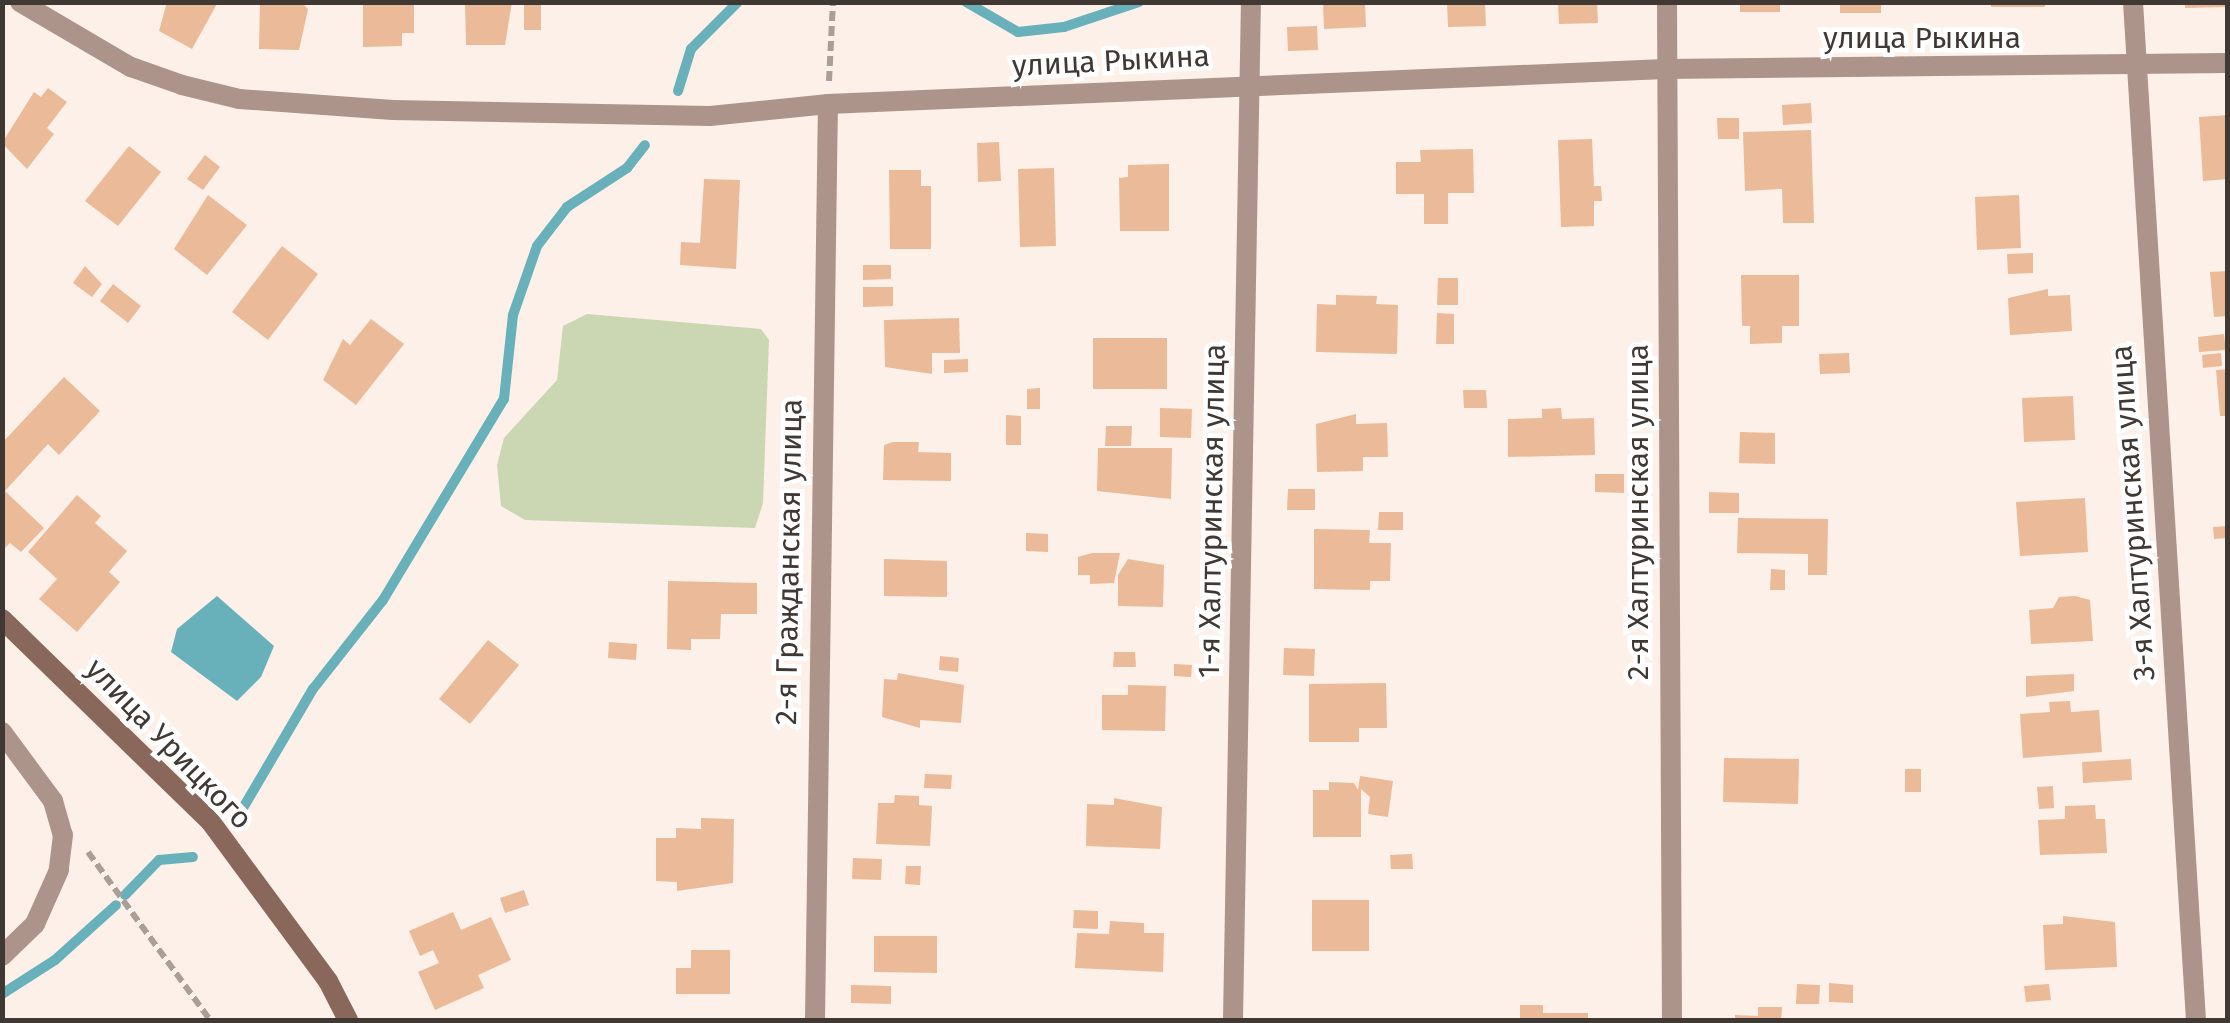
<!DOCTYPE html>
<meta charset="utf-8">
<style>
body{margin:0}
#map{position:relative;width:2230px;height:1023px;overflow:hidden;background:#fcf0e8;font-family:"Fira Sans",sans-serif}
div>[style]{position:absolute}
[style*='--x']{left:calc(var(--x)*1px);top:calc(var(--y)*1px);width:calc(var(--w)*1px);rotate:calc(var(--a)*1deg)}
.green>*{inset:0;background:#cbd6b2}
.water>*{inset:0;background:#68b0ba}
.stream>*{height:10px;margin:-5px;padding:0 5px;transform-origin:5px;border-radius:5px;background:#68b0ba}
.building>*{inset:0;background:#ebba98}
.path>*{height:6px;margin-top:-3px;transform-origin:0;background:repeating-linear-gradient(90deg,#a99f98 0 10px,transparent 0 15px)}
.minor>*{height:20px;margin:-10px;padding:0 10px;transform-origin:10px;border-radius:10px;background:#ad948b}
.secondary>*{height:20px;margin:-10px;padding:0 10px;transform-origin:10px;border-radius:10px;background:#8a675b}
span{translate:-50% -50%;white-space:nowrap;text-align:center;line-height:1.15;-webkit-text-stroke:9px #fff;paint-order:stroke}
.street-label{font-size:30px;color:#403833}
.frame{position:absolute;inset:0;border:5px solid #403833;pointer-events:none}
</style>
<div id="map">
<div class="green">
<div style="clip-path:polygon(587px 314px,761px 329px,769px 340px,763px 503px,755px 528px,525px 520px,501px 506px,497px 465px,504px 438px,557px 380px,563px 326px)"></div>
</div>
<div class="water">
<div style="clip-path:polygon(217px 596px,274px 646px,261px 677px,237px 701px,171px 652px,177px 629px)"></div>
</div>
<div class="stream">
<div style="--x:966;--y:2;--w:60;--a:30"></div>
<div style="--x:1018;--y:32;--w:46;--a:-6.2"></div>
<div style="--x:1064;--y:27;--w:79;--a:-18.4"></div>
<div style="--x:678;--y:91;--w:44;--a:-72.8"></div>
<div style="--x:691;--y:49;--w:66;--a:-45"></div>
<div style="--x:236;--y:820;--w:152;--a:-59.6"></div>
<div style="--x:313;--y:689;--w:113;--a:-51.8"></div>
<div style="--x:383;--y:600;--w:235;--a:-59"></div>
<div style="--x:504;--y:399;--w:84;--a:-83.9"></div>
<div style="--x:513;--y:315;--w:73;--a:-70.8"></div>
<div style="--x:537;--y:246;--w:49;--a:-52.4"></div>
<div style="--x:567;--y:207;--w:72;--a:-33"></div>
<div style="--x:627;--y:168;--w:29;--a:-52"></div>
<div style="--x:125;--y:895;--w:49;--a:-45.8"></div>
<div style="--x:159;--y:860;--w:34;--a:-5"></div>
<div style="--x:2;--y:994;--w:63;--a:-32.7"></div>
<div style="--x:55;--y:960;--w:82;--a:-42"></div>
</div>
<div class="building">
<div style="clip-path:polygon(167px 2px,218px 2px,192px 49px,159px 31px)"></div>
<div style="clip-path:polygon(260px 2px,301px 2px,308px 9px,299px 50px,259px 49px)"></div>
<div style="clip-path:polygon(363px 2px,414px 2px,414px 33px,402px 33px,402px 46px,363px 47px)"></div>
<div style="clip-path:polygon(465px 2px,512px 2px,505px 45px,466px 45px)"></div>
<div style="clip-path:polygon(524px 2px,541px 2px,541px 30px,524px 30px)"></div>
<div style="clip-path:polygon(1323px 2px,1365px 2px,1366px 27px,1324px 29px)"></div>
<div style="clip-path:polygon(1447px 2px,1485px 2px,1486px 26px,1448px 27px)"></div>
<div style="clip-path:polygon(1558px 2px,1597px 2px,1598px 23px,1559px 24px)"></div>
<div style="clip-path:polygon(1740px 2px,1780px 2px,1780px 12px,1740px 12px)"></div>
<div style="clip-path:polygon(1840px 2px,1881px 2px,1881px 13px,1840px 13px)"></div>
<div style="clip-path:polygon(1991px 2px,2045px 2px,2045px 7px,1991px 7px)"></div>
<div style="clip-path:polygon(2185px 2px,2228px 2px,2228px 7px,2185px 8px)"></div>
<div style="clip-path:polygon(1317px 26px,1318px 50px,1288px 51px,1287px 27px)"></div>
<div style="clip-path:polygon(48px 88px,67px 102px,47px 128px,54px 134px,27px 169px,2px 143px,34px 92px,41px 97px)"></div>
<div style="clip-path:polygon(1811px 103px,1812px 123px,1783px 125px,1782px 105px)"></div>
<div style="clip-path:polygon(2228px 115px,2228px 179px,2203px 181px,2199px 117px)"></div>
<div style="clip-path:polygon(1717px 118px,1739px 118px,1739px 139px,1718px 139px)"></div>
<div style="clip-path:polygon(1811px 130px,1814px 223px,1783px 223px,1782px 189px,1745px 191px,1743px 132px)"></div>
<div style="clip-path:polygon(1592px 139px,1594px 186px,1601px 186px,1602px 201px,1594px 201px,1594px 226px,1561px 227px,1558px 140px)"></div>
<div style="clip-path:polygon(999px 142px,1001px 181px,978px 182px,977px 143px)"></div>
<div style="clip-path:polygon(129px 146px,161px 172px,118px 226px,85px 201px)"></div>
<div style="clip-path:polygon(1473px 149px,1474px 193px,1448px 193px,1448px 224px,1424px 224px,1424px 194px,1396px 194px,1396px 162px,1421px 162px,1420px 150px)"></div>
<div style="clip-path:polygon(205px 155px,220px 167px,203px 190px,187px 179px)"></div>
<div style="clip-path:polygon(1169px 164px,1169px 231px,1120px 231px,1119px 178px,1128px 177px,1128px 165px)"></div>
<div style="clip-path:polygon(1054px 168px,1056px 246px,1020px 247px,1018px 169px)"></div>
<div style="clip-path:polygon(889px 170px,921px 170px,921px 186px,931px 186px,931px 249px,890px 249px)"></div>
<div style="clip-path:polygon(704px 179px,740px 180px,736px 269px,680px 265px,681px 242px,700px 243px)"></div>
<div style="clip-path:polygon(208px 195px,247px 225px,207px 275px,174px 249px)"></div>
<div style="clip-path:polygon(2019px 195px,2021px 248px,1977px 250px,1975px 197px)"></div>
<div style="clip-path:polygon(282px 246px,318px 274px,268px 340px,232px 312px)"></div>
<div style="clip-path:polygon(2033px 253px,2033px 273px,2008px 274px,2007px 254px)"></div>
<div style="clip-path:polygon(863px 265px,891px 265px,891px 279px,863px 280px)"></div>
<div style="clip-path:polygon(85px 266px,102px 284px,92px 297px,73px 283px)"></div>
<div style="clip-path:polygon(2228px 271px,2228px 316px,2214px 317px,2210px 272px)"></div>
<div style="clip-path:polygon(1741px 275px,1799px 275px,1799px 326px,1782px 326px,1782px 343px,1750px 344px,1750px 326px,1742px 326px)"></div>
<div style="clip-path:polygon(1438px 278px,1458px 278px,1458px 305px,1437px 305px)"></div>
<div style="clip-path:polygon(113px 284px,141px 306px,128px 323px,100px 301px)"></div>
<div style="clip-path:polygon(863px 287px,893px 287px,893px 306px,863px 307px)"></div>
<div style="clip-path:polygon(2048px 289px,2048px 296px,2070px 295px,2072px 331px,2010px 335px,2008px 298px)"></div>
<div style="clip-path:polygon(1336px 295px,1377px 296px,1376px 304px,1398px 305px,1397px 354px,1316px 352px,1317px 304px,1336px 305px)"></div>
<div style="clip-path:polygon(1437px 313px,1454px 314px,1454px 344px,1436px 344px)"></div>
<div style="clip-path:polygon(959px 318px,960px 353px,932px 353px,932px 374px,885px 367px,884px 320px)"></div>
<div style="clip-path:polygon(371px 319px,404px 344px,356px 405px,323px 380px,343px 339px,350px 345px)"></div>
<div style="clip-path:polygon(2224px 334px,2226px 350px,2199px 352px,2198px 337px)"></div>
<div style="clip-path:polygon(1093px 338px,1167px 338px,1167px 389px,1093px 389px)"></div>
<div style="clip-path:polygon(1849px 353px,1850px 373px,1820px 374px,1819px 354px)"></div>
<div style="clip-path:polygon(2221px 353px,2222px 366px,2203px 368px,2202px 355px)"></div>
<div style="clip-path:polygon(968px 359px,968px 372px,944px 373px,944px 360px)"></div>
<div style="clip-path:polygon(2228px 369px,2228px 416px,2220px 416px,2216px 370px)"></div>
<div style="clip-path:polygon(64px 377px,100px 411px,59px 455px,48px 444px,5px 491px,44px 528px,21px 552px,10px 543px,2px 551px,2px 443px)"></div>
<div style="clip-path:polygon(1040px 388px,1040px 409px,1027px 409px,1027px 389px)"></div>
<div style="clip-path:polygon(1463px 390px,1486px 390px,1487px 408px,1464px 408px)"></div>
<div style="clip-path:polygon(2073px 396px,2075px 440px,2024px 442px,2022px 398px)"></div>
<div style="clip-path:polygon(1160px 408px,1192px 409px,1191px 438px,1160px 437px)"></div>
<div style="clip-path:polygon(1561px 408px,1562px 419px,1594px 418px,1595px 455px,1508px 457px,1508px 419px,1542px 418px,1542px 409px)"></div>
<div style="clip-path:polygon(1356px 414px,1356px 424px,1387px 423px,1388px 457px,1363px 457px,1363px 471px,1317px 472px,1316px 424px)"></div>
<div style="clip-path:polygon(1006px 415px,1021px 416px,1021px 445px,1006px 445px)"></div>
<div style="clip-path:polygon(1106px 426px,1132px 426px,1131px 446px,1105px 446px)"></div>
<div style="clip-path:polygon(1740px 432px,1775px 433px,1775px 464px,1739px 463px)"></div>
<div style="clip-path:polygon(893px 442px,919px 442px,918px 452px,951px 453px,951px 481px,883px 480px,884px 445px)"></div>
<div style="clip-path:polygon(1098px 448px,1172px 448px,1171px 499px,1097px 491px)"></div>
<div style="clip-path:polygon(1595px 474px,1624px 474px,1624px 493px,1595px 492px)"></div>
<div style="clip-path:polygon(1288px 489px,1315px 489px,1315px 510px,1287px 510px)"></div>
<div style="clip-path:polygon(1709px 492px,1739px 493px,1739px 513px,1709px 513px)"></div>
<div style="clip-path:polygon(77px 495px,101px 516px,95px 523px,127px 551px,109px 572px,120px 582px,77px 632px,39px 599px,57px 579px,28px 552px)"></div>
<div style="clip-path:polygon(2085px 498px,2088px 552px,2020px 556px,2016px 502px)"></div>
<div style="clip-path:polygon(1379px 512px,1403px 512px,1403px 530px,1378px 530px)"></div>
<div style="clip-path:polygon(1738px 518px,1828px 519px,1827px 575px,1808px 575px,1808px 554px,1737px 553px)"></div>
<div style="clip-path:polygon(2228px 526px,2228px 538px,2214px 539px,2213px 527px)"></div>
<div style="clip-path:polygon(1314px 529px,1370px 530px,1369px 543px,1391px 543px,1390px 581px,1370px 581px,1370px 590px,1314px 589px)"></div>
<div style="clip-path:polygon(1026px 533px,1048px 534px,1048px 552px,1026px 551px)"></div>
<div style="clip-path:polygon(1092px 553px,1120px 553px,1114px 583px,1090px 584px,1090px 575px,1078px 575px,1078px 557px)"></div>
<div style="clip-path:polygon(884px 559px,947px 561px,947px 597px,884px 596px)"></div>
<div style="clip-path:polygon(1128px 559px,1164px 565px,1163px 607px,1118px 606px,1118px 575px)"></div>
<div style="clip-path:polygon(1771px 569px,1785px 570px,1785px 590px,1770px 590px)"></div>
<div style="clip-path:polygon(668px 581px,757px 583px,757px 614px,721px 614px,720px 639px,691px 639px,691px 650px,667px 649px)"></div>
<div style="clip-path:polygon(2075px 596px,2090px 600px,2093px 641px,2031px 644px,2029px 610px,2053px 608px,2059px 597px)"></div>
<div style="clip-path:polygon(488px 640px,519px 665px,470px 724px,439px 699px)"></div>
<div style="clip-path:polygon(609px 642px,637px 644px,636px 660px,608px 658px)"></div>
<div style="clip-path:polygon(1284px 648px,1315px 649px,1314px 676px,1283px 675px)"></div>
<div style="clip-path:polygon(1114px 652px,1135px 652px,1136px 667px,1113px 667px)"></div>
<div style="clip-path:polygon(940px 656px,959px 658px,958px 672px,939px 670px)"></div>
<div style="clip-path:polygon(1174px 664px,1192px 665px,1191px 677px,1174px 676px)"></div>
<div style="clip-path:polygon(898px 673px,964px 685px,961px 723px,920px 720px,920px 728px,882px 717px,884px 679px,897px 680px)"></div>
<div style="clip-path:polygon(2074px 674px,2074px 691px,2026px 697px,2026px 676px)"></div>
<div style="clip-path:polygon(1386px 683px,1387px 728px,1359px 728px,1359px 742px,1309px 742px,1309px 684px)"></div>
<div style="clip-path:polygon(1128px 685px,1166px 686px,1165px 731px,1102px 730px,1102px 695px,1128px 695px)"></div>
<div style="clip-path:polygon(2070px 701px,2071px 712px,2099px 710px,2102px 752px,2023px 758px,2020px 714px,2050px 712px,2049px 702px)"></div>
<div style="clip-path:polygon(1724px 758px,1799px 759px,1798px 804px,1723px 802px)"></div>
<div style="clip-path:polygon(2131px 759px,2132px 780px,2083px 783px,2082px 762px)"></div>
<div style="clip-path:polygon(1905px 769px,1921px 769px,1921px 792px,1905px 792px)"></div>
<div style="clip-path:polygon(925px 774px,952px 775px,951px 789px,924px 788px)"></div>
<div style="clip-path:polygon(1360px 776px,1393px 781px,1388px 817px,1368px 814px,1370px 797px,1361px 789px,1361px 837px,1313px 837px,1313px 790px,1329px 790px,1329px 782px,1354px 783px,1358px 790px)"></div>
<div style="clip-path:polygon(2053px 786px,2054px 808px,2039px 809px,2037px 787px)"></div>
<div style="clip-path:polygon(895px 795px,919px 796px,919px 805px,932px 806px,930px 846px,876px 844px,878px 803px,894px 803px)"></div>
<div style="clip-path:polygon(1114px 798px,1162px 807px,1160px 849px,1086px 846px,1087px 804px,1114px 805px)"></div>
<div style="clip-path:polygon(2095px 805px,2096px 819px,2105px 819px,2107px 853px,2040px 855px,2038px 820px,2065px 819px,2065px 806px)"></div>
<div style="clip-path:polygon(701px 818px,734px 819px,733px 883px,677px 891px,677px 882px,656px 881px,656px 838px,676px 838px,676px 828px,701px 829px)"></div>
<div style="clip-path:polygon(1412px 854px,1413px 869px,1391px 869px,1390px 855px)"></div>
<div style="clip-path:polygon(853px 858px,882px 859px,881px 880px,852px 879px)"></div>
<div style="clip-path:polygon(906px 866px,921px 866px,920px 885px,905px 884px)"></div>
<div style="clip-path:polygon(524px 890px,529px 905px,505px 913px,500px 898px)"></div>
<div style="clip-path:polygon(1312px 900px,1369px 900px,1369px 951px,1312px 951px)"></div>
<div style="clip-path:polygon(1074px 910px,1098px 911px,1098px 929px,1073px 928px)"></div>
<div style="clip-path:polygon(453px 912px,461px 930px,491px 917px,511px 960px,478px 975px,484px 988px,435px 1010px,418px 972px,439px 963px,433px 950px,420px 956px,409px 931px)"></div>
<div style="clip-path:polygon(2063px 916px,2115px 922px,2117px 967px,2045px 970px,2043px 925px,2063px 924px)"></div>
<div style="clip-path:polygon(1110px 921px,1144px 923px,1144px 933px,1164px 933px,1163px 972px,1075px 968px,1077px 933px,1109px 934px)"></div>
<div style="clip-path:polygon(874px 936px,937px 936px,937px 973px,874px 972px)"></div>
<div style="clip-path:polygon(691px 950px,730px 950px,730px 994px,676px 994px,676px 968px,691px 968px)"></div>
<div style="clip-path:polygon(1829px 983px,1853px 985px,1853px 1003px,1829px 1002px)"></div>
<div style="clip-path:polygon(1797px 984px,1820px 985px,1819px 1004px,1796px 1004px)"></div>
<div style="clip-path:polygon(2049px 984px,2051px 1000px,2026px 1002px,2024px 986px)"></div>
<div style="clip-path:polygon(851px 985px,891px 986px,891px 1004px,851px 1003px)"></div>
<div style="clip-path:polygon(1520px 1005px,1543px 1005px,1543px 1013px,1588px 1013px,1588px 1020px,1520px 1020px)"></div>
<div style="clip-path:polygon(1758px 1007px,1782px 1007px,1781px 1020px,1735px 1020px,1735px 1015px,1758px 1016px)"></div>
</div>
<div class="path">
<div style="--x:829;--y:81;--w:79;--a:-87.1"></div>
<div style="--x:88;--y:852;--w:208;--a:54"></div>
</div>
<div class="minor">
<div style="--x:20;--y:2;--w:129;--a:30.4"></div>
<div style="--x:131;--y:67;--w:54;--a:19.4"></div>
<div style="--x:182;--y:85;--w:59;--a:13.8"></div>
<div style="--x:239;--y:99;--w:154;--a:4.1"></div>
<div style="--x:393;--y:110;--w:317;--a:1.1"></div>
<div style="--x:710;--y:116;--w:119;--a:-5.8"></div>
<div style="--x:828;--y:104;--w:838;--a:-2.39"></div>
<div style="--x:1665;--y:69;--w:563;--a:-0.61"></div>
<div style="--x:1667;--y:2;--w:1018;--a:89.72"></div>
<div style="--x:2133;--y:2;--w:1020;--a:86.46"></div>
<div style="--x:2;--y:732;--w:86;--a:53.5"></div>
<div style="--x:53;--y:801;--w:35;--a:74"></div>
<div style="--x:63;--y:835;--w:35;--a:97"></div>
<div style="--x:59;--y:870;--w:59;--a:114"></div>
<div style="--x:35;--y:924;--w:46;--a:135.9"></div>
<div style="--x:815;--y:1020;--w:916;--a:-89.19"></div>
<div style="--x:1233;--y:1020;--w:1018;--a:-88.99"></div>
</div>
<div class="secondary">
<div style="--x:2;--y:619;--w:290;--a:44.2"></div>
<div style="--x:210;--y:821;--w:199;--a:53.6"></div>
<div style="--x:328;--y:981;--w:44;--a:62.9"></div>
</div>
<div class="street-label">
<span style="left:1922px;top:38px">улица Рыкина</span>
<span style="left:1111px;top:61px;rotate:-3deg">улица Рыкина</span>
<span style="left:1212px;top:511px;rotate:-89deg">1-я Халтуринская улица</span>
<span style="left:1638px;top:512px;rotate:-90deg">2-я Халтуринская улица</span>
<span style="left:2133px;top:513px;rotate:-94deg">3-я Халтуринская улица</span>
<span style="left:789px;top:562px;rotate:-89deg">2-я Гражданская улица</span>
<span style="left:169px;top:744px;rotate:46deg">улица Урицкого</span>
</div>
<div class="frame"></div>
</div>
